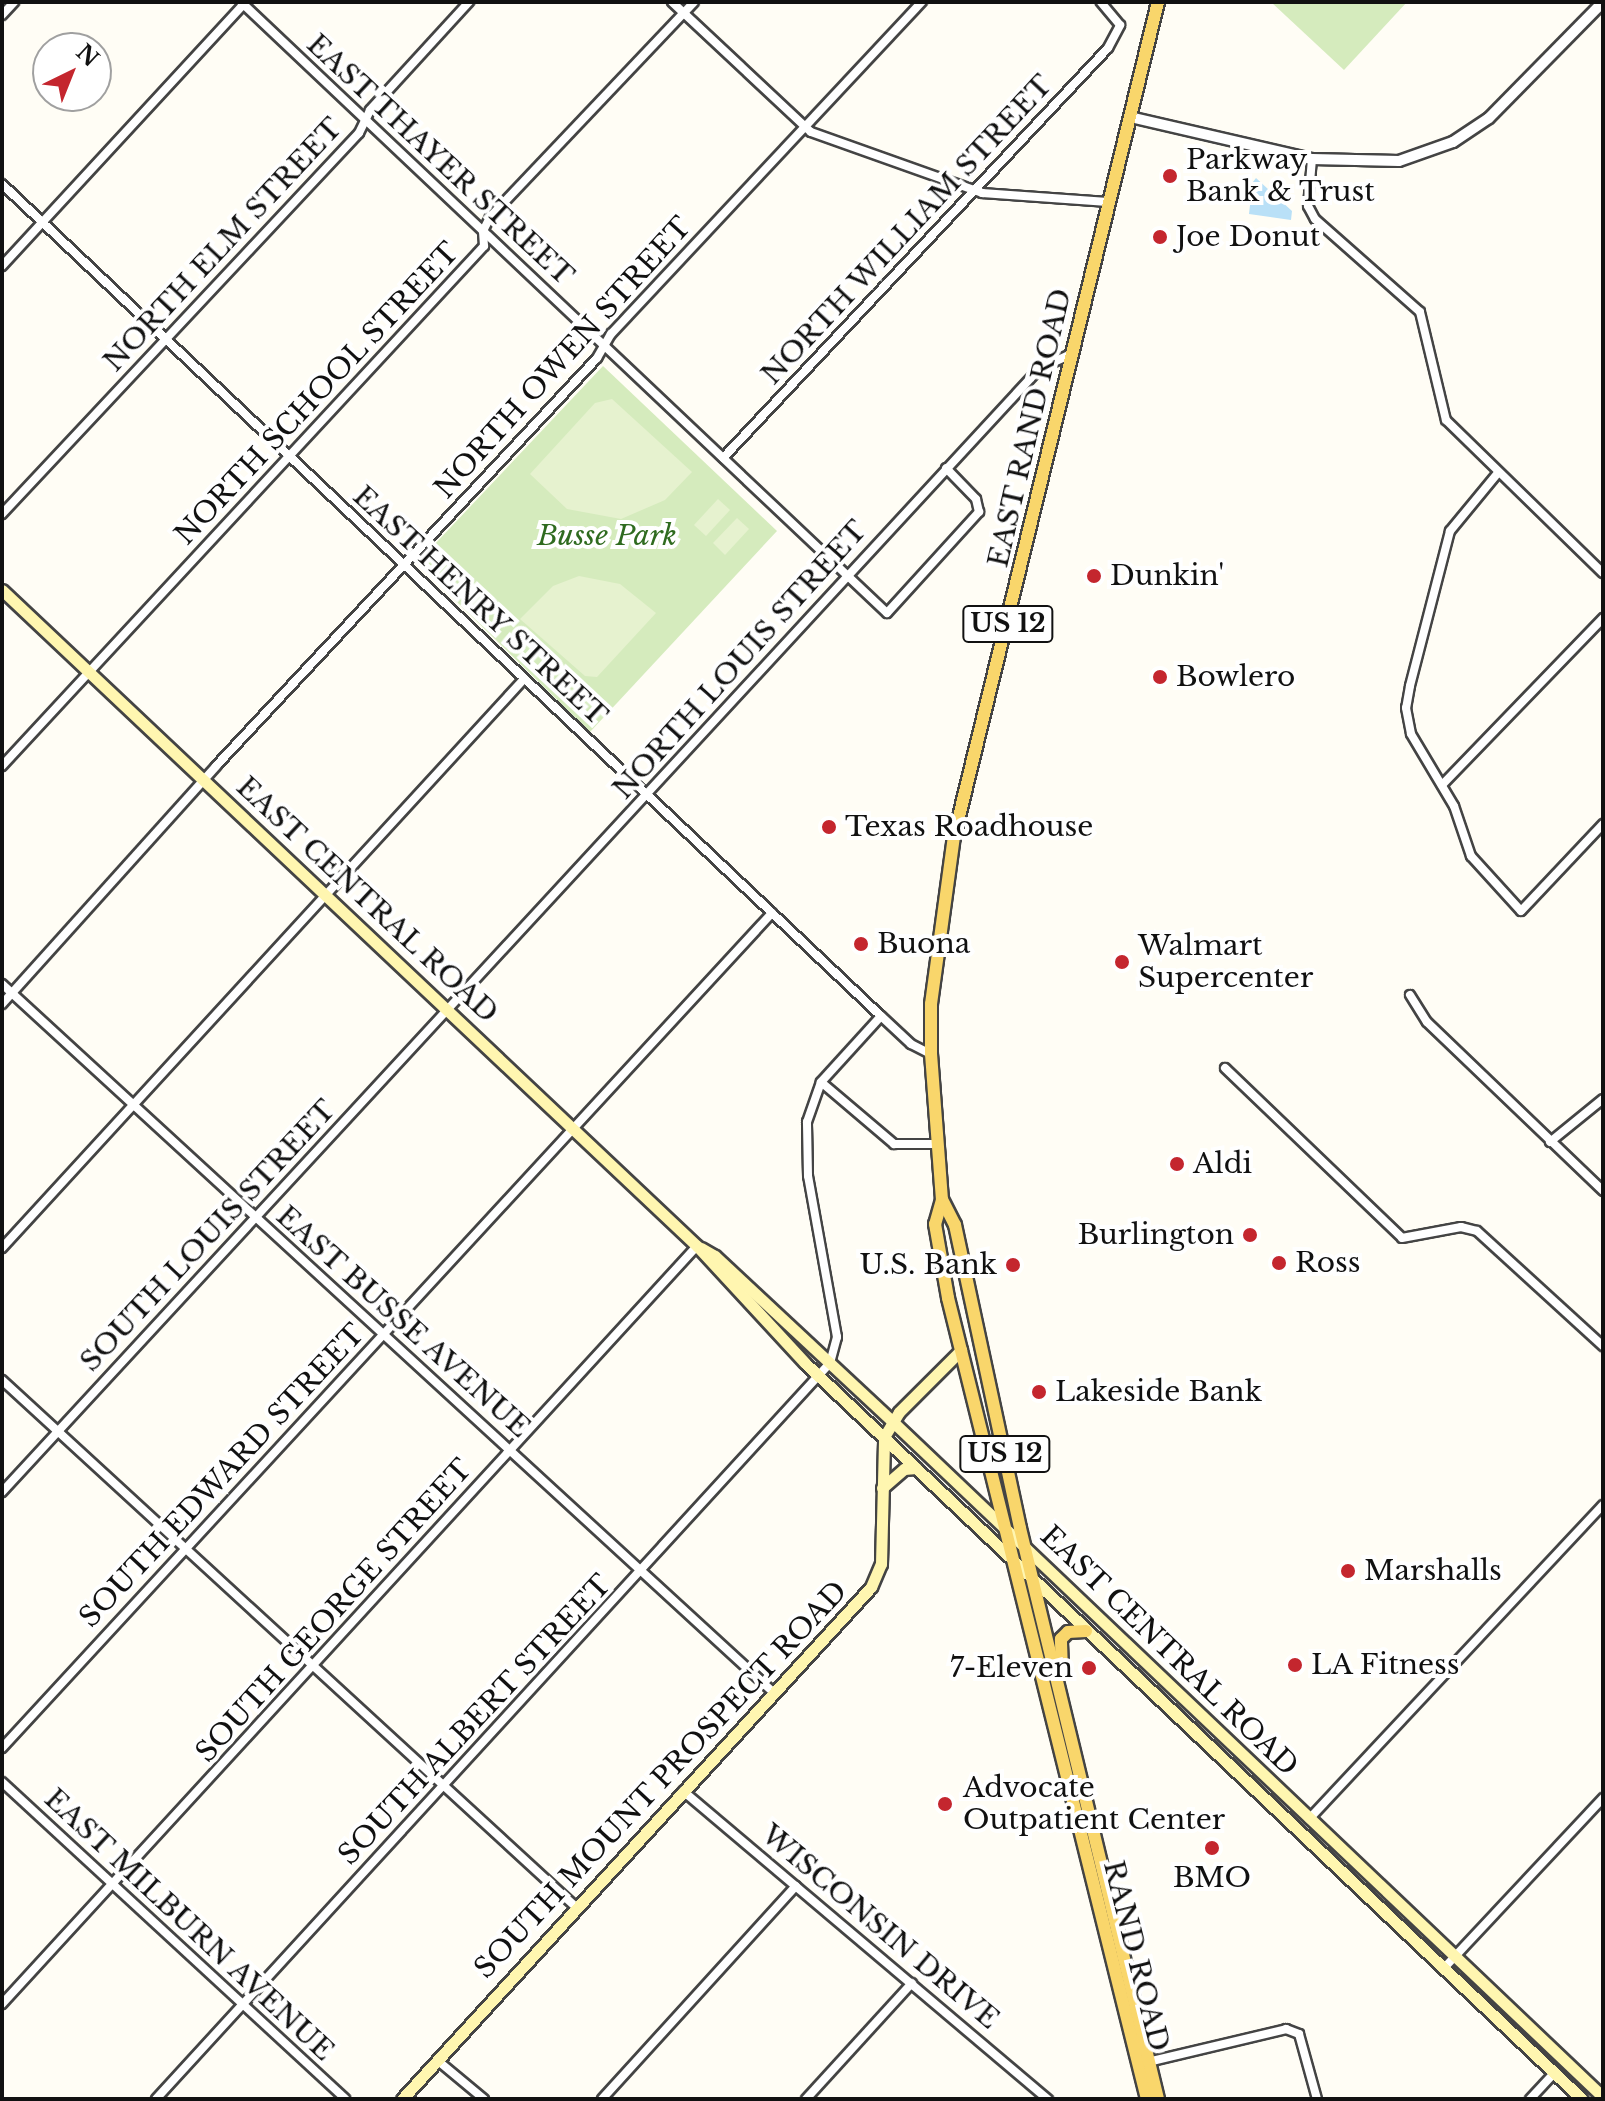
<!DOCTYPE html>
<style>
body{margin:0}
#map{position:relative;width:1605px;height:2101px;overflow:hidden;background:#fffdf5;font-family:"Libre Baskerville",serif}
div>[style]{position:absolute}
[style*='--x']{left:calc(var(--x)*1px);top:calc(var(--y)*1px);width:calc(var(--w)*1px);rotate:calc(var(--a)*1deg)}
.green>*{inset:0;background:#d5ebbd}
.pitch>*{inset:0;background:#e6f2cf}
.water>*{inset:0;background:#b9e0f7}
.roads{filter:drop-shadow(2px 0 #444) drop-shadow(-2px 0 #444) drop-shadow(0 2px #444) drop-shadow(0 -2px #444)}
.minor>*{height:8px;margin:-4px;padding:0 4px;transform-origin:4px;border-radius:4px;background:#fff}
.tertiary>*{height:10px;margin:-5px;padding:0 5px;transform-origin:5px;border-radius:5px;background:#fff}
.secondary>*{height:11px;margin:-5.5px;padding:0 5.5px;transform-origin:5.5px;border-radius:5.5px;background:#fff6b0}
.primary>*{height:12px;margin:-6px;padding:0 6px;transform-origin:6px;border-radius:6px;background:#f9d66b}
.dots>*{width:22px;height:22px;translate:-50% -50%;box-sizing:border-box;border:4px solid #fff;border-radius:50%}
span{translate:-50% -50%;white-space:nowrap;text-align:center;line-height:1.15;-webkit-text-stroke:8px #fff;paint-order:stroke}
.shield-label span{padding:2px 6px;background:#fff;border:2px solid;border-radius:6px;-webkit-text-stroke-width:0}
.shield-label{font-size:26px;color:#111;font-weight:700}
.street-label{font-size:28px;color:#111}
.poi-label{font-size:28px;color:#111}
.left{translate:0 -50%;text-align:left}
.right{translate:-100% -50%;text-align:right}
.park-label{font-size:28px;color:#2f6b1f;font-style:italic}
.frame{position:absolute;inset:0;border:4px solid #111;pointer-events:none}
.north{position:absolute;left:32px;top:32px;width:80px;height:80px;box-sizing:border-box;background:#fff;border:2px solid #a0a0a0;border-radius:50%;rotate:43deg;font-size:22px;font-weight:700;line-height:32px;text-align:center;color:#111}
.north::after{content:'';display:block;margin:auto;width:28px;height:36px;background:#c4262e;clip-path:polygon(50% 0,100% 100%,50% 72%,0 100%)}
</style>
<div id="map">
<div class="green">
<div style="clip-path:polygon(1271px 2px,1407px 2px,1344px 70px)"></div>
<div style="clip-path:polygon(603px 366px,777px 531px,590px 732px,417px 563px)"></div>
</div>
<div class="pitch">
<div style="clip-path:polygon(612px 399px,692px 472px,665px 500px,621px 519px,567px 509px,530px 474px,595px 403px)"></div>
<div style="clip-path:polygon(718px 499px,730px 510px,706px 536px,694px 525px)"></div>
<div style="clip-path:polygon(737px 518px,749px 529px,725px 555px,713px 543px)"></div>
<div style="clip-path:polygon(579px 576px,620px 584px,656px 613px,597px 677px,585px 676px,520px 619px,553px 586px)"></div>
</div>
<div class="water">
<div style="clip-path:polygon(1256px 178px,1292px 211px,1291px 220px,1249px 214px,1251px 196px,1246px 191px)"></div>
</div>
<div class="roads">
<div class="minor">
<div style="--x:241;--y:2;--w:889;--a:43.41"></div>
<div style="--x:887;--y:613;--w:137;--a:-47.7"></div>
<div style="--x:979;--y:512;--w:13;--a:-103"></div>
<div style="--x:976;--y:499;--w:43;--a:-134.1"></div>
<div style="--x:672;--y:2;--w:190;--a:43.1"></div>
<div style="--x:811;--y:132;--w:182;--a:19.6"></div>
<div style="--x:982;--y:193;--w:126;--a:4.1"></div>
<div style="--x:2;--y:15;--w:18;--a:-47"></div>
<div style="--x:1312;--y:159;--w:47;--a:94.9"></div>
<div style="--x:1308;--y:206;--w:15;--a:62"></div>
<div style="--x:1315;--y:219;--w:140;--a:41.5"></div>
<div style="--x:1420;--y:312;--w:111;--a:76.5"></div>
<div style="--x:1446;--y:420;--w:219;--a:44.3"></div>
<div style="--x:2;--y:184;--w:1210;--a:43.43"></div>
<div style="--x:881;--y:1016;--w:41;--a:43"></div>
<div style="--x:911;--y:1044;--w:22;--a:27"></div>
<div style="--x:2;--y:266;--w:359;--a:-47.3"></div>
<div style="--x:723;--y:458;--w:562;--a:-46.8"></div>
<div style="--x:1108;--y:48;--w:26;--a:-62"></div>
<div style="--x:1120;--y:25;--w:30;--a:-130"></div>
<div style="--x:1497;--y:474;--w:74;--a:129.5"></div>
<div style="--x:1450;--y:531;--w:160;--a:104.5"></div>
<div style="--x:1410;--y:686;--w:22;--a:100"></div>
<div style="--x:1406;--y:708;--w:26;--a:79"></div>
<div style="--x:1411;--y:734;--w:84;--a:59.2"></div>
<div style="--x:1454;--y:806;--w:53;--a:71.2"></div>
<div style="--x:1471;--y:856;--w:74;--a:47.7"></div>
<div style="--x:1521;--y:911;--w:120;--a:-46.7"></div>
<div style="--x:2;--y:514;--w:522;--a:-46.86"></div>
<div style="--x:359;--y:133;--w:25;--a:-64"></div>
<div style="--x:370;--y:110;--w:147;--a:-47.5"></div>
<div style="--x:2;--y:766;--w:709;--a:-47.17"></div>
<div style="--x:484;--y:246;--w:15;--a:-94"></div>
<div style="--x:483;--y:231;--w:16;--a:-63"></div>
<div style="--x:490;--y:217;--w:296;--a:-46.5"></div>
<div style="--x:1442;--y:785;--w:232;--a:-46"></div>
<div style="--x:2;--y:984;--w:1048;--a:42.56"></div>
<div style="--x:1410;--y:995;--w:32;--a:58"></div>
<div style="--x:1427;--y:1022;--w:244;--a:43.8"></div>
<div style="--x:2;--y:1004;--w:320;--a:-48"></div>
<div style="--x:216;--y:766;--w:558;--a:-46.96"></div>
<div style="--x:597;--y:358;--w:28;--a:-60"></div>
<div style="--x:611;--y:334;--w:455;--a:-46.9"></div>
<div style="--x:1225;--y:1068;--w:245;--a:43.8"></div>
<div style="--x:1402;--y:1238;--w:60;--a:-10.6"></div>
<div style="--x:1461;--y:1227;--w:16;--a:14"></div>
<div style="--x:1477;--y:1231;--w:171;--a:42.4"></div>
<div style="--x:821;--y:1082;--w:96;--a:40.3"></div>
<div style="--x:894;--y:1144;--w:41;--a:0"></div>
<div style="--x:1550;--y:1142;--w:68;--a:-39.1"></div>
<div style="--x:2;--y:1248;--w:772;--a:-47.47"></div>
<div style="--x:2;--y:1380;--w:781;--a:42.56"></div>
<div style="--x:2;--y:1492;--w:1529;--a:-47.28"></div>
<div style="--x:1039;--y:369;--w:38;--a:-25"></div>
<div style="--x:2;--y:1748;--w:1136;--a:-47.32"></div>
<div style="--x:2;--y:1782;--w:467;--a:42.7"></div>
<div style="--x:683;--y:1791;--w:478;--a:40.2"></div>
<div style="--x:1309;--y:1819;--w:430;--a:-46.9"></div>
<div style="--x:1444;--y:1968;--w:233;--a:-46.9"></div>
<div style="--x:2;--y:2004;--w:1028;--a:-47.48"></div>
<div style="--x:437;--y:2060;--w:61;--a:39.7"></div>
<div style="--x:1152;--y:2061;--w:138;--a:-13.4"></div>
<div style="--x:1286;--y:2029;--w:14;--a:21"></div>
<div style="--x:1299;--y:2034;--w:67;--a:74.5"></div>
<div style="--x:156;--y:2099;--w:998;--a:-47.52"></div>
<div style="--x:830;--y:1363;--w:27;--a:-75"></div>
<div style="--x:837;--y:1337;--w:164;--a:-100.2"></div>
<div style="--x:808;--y:1176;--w:54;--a:-91.1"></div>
<div style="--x:807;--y:1122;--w:42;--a:-70.7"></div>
<div style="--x:821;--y:1082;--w:89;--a:-47.7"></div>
<div style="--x:602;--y:2099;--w:288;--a:-47.7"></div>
<div style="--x:806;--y:2099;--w:157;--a:-47.6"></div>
<div style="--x:1530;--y:2099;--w:35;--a:-47"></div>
</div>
<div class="tertiary">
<div style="--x:1130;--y:117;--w:187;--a:13"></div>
<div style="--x:1312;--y:159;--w:87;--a:1.3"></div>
<div style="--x:1399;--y:161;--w:57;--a:-19.4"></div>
<div style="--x:1453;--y:142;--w:43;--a:-33.7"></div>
<div style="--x:1489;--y:118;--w:163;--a:-45.5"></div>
</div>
<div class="secondary">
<div style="--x:2;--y:590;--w:956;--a:43.35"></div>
<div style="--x:697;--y:1246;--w:159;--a:47.3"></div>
<div style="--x:805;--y:1363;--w:1070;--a:43.45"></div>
<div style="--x:701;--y:1248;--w:16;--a:30"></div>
<div style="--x:715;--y:1256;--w:242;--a:43"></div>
<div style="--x:892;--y:1421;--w:981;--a:43.55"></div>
<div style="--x:882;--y:1488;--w:29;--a:-41"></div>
<div style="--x:904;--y:1469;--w:12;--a:-5"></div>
<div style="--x:402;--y:2099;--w:694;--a:-47.51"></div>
<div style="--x:871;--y:1587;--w:25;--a:-67"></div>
<div style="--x:881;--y:1564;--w:127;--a:-88.6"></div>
<div style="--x:884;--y:1437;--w:29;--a:-59"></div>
<div style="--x:899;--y:1412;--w:88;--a:-45"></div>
</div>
<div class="primary">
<div style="--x:942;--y:1200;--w:25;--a:106"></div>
<div style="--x:935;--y:1224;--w:75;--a:80"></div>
<div style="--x:948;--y:1298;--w:825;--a:76.05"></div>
<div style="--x:1062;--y:1671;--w:32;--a:-92"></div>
<div style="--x:1061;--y:1639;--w:10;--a:-45"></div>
<div style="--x:1068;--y:1632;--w:18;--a:-3"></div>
<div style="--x:1158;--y:2099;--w:587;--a:-103.59"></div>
<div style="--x:1020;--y:1528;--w:310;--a:-102.1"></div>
<div style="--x:955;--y:1225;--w:28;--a:-117"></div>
<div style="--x:942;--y:1200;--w:146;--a:-94.3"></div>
<div style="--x:931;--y:1054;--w:50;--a:-90"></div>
<div style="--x:931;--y:1004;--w:169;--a:-82.2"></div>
<div style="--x:954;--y:837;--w:860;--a:-76.27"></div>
</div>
</div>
<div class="dots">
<div style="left:1170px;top:176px;background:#c4262e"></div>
<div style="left:1160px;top:237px;background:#c4262e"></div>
<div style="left:1094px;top:576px;background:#c4262e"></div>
<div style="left:1160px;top:677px;background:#c4262e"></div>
<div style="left:829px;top:827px;background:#c4262e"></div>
<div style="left:861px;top:944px;background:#c4262e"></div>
<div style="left:1122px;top:962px;background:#c4262e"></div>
<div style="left:1177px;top:1164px;background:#c4262e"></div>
<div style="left:1250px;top:1235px;background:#c4262e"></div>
<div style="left:1279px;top:1263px;background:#c4262e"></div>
<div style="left:1013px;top:1265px;background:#c4262e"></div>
<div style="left:1039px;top:1392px;background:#c4262e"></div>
<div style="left:1348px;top:1571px;background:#c4262e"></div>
<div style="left:1295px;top:1665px;background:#c4262e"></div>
<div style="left:1089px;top:1668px;background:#c4262e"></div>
<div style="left:945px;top:1804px;background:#c4262e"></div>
<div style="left:1212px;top:1848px;background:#c4262e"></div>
</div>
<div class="shield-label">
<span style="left:1008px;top:624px">US 12</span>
<span style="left:1005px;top:1454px">US 12</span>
</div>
<div class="street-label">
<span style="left:440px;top:160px;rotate:43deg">EAST THAYER STREET</span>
<span style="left:907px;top:230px;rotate:-47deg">NORTH WILLIAM STREET</span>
<span style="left:223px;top:245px;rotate:-47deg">NORTH ELM STREET</span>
<span style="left:563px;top:358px;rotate:-48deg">NORTH OWEN STREET</span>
<span style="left:317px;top:394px;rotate:-47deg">NORTH SCHOOL STREET</span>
<span style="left:1030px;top:428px;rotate:-77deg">EAST RAND ROAD</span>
<span style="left:480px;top:606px;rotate:43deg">EAST HENRY STREET</span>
<span style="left:740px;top:660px;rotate:-48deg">NORTH LOUIS STREET</span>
<span style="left:367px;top:900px;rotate:43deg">EAST CENTRAL ROAD</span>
<span style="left:208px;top:1236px;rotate:-47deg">SOUTH LOUIS STREET</span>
<span style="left:403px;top:1322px;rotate:42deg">EAST BUSSE AVENUE</span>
<span style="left:222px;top:1476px;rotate:-47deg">SOUTH EDWARD STREET</span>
<span style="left:334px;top:1611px;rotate:-48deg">SOUTH GEORGE STREET</span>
<span style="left:1169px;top:1651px;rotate:44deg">EAST CENTRAL ROAD</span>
<span style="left:475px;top:1720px;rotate:-47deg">SOUTH ALBERT STREET</span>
<span style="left:661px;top:1780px;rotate:-47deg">SOUTH MOUNT PROSPECT ROAD</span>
<span style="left:189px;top:1925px;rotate:43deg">EAST MILBURN AVENUE</span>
<span style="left:880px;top:1927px;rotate:40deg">WISCONSIN DRIVE</span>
<span style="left:1136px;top:1956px;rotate:76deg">RAND ROAD</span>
</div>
<div class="poi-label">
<span class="left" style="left:1186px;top:176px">Parkway<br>Bank &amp; Trust</span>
<span class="left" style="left:1176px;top:237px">Joe Donut</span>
<span class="left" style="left:1110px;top:576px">Dunkin'</span>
<span class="left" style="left:1176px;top:677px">Bowlero</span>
<span class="left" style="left:845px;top:827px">Texas Roadhouse</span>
<span class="left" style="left:877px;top:944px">Buona</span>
<span class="left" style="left:1138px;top:962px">Walmart<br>Supercenter</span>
<span class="left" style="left:1193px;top:1164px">Aldi</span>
<span class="right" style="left:1234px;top:1235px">Burlington</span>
<span class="left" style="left:1295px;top:1263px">Ross</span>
<span class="right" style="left:997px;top:1265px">U.S. Bank</span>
<span class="left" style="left:1055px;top:1392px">Lakeside Bank</span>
<span class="left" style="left:1364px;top:1571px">Marshalls</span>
<span class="left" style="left:1311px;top:1665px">LA Fitness</span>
<span class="right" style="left:1073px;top:1668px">7-Eleven</span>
<span class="left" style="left:963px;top:1804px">Advocate<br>Outpatient Center</span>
<span style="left:1212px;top:1878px">BMO</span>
</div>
<div class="park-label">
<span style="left:607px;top:536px">Busse Park</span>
</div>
<div class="frame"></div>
<div class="north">N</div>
</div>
